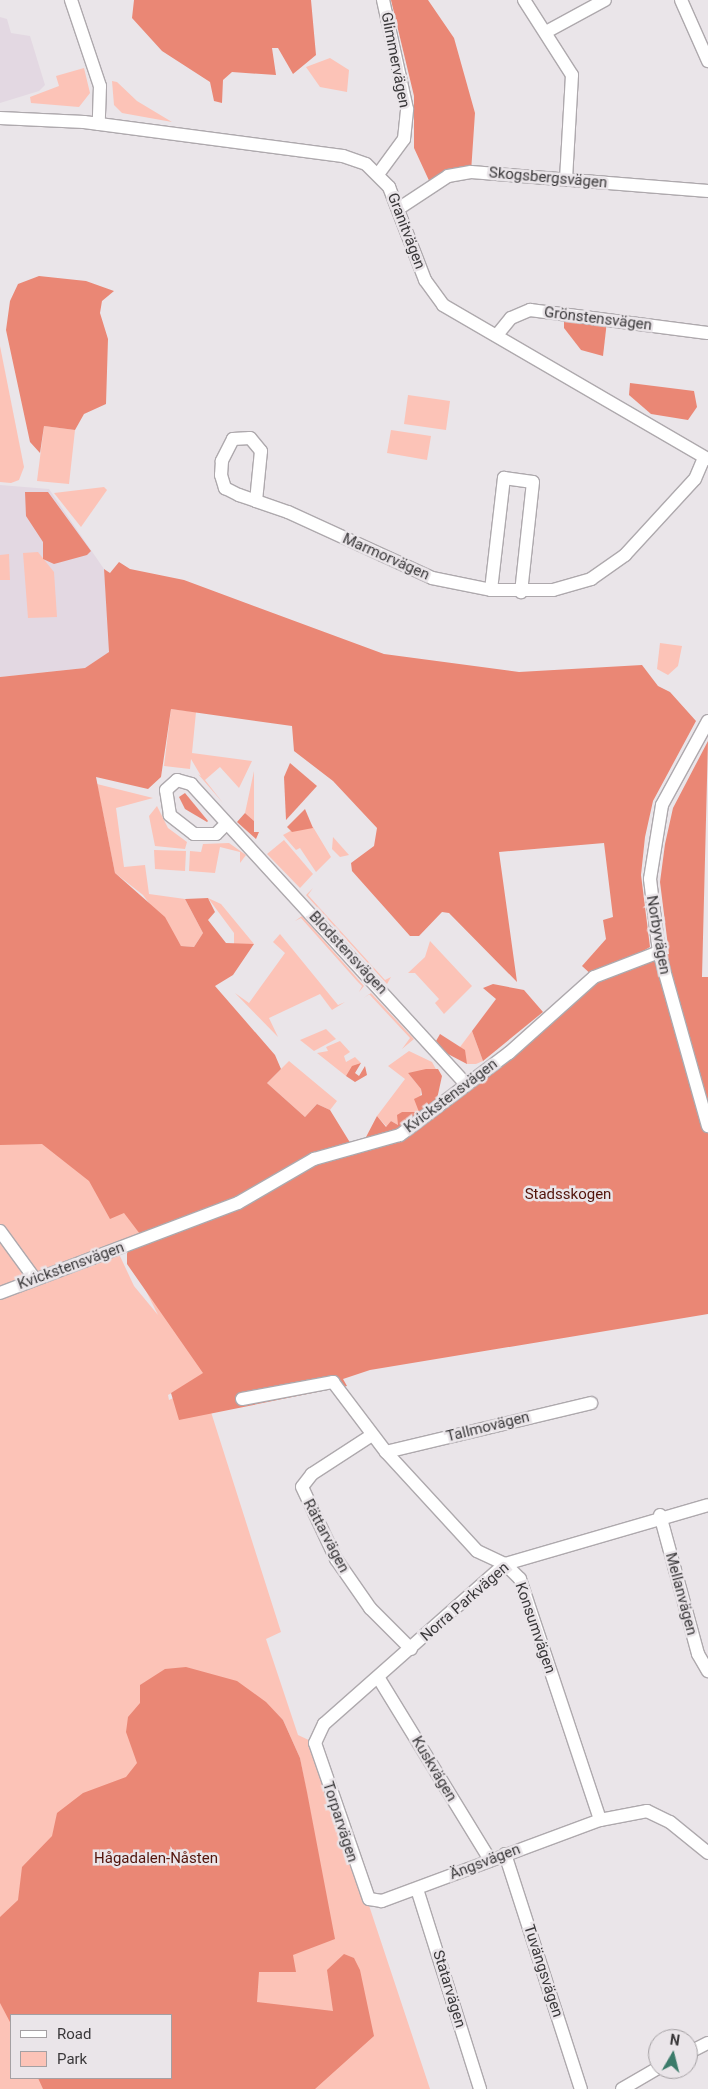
<!DOCTYPE html>
<meta charset="utf-8">
<style>
body{margin:0}
#map{position:relative;width:708px;height:2089px;overflow:hidden;background:#eae5e9;font-family:Roboto,sans-serif}
div>[style]{position:absolute}
[style*='--x']{left:calc(var(--x)*1px);top:calc(var(--y)*1px);width:calc(var(--w)*1px);rotate:calc(var(--a)*1deg)}
.built>*{inset:0;background:#e3d8e2}
.green>*{inset:0;background:#fcc3b7}
.forest>*{inset:0;background:#ea8775}
.roads{filter:drop-shadow(1px 0 #aea9ad) drop-shadow(-1px 0 #aea9ad) drop-shadow(0 1px #aea9ad) drop-shadow(0 -1px #aea9ad)}
.minor>*{height:12px;margin:-6px;padding:0 6px;transform-origin:6px;border-radius:6px;background:#fff}
span{translate:-50% -50%;white-space:nowrap;text-align:center;line-height:1.15;-webkit-text-stroke:5px #eae5e9;paint-order:stroke}
.street-label{font-size:15px;color:#3a383a}
.park-label{font-size:15px;color:#52140b}
.legend{position:absolute;left:10px;top:2014px;width:162px;height:65px;box-sizing:border-box;background:#eae5e9;border:1px solid #a4a0a3;margin:0;padding:6px 9px;list-style:none;font-size:15px;color:#3a383a}
.legend li{display:flex;align-items:center;gap:10px;height:25px}
.legend b{width:25px;border:1px solid #a4a0a3}
.north{position:absolute;left:648px;top:2029px;width:50px;height:50px;box-sizing:border-box;background:#eae5e9;border:1px solid #a4a0a3;border-radius:50%;rotate:8deg;font-size:14px;font-weight:700;line-height:20px;text-align:center;color:#3a383a}
.north::after{content:'';display:block;margin:auto;width:18px;height:22px;background:#3b7b6a;clip-path:polygon(50% 0,100% 100%,50% 72%,0 100%)}
</style>
<div id="map">
<div class="built">
<div style="clip-path:polygon(0 17px,7px 19px,11px 33px,30px 36px,45px 85px,39px 91px,0 103px)"></div>
<div style="clip-path:polygon(0 485px,49px 489px,104px 569px,110px 652px,85px 668px,0 677px)"></div>
</div>
<div class="green">
<div style="clip-path:polygon(330px 58px,349px 70px,347px 92px,320px 87px,306px 67px)"></div>
<div style="clip-path:polygon(84px 68px,90px 93px,79px 107px,31px 103px,30px 97px,59px 86px,56px 76px)"></div>
<div style="clip-path:polygon(112px 81px,117px 82px,137px 101px,172px 122px,122px 113px,114px 105px)"></div>
<div style="clip-path:polygon(0 346px,24px 467px,19px 480px,11px 483px,0 482px)"></div>
<div style="clip-path:polygon(408px 395px,450px 401px,446px 430px,404px 424px)"></div>
<div style="clip-path:polygon(44px 426px,75px 430px,69px 484px,37px 481px)"></div>
<div style="clip-path:polygon(391px 430px,431px 436px,427px 460px,387px 453px)"></div>
<div style="clip-path:polygon(104px 487px,107px 490px,81px 527px,54px 493px)"></div>
<div style="clip-path:polygon(38px 552px,54px 572px,57px 617px,28px 618px,23px 553px)"></div>
<div style="clip-path:polygon(9px 554px,10px 580px,0 580px,0 555px)"></div>
<div style="clip-path:polygon(660px 643px,682px 646px,678px 666px,668px 675px,657px 669px)"></div>
<div style="clip-path:polygon(171px 709px,196px 712px,192px 753px,252px 761px,239px 788px,220px 767px,205px 780px,223px 803px,198px 774px,201px 776px,191px 759px,190px 769px,164px 766px)"></div>
<div style="clip-path:polygon(254px 771px,254px 821px,245px 813px)"></div>
<div style="clip-path:polygon(evenodd,0 772px,211px 1144px,211px 1412px,281px 1632px,266px 1639px,298px 1735px,315px 1743px,430px 2089px,0 2089px,0 772px,126px 1251px,158px 1315px,134px 1286px,119px 1254px,126px 1251px,0 772px,203px 1375px,208px 1382px,169px 1400px,168px 1395px,203px 1375px,0 772px,271px 1708px,283px 1720px,300px 1758px,314px 1832px,271px 1708px,0 772px,11px 2015px,171px 2015px,171px 2078px,11px 2078px,11px 2015px)"></div>
<div style="clip-path:polygon(97px 784px,153px 798px,116px 808px,124px 867px,145px 865px,149px 894px,185px 899px,203px 933px,194px 947px,181px 946px,143px 895px,115px 873px)"></div>
<div style="clip-path:polygon(157px 806px,168px 828px,187px 842px,185px 849px,155px 846px,149px 816px)"></div>
<div style="clip-path:polygon(313px 827px,331px 857px,316px 872px,300px 848px,296px 850px,283px 835px,296px 828px)"></div>
<div style="clip-path:polygon(333px 837px,349px 855px,340px 857px,332px 849px)"></div>
<div style="clip-path:polygon(284px 840px,313px 874px,300px 888px,267px 854px)"></div>
<div style="clip-path:polygon(229px 843px,246px 855px,240px 863px,240px 852px,220px 847px,215px 873px,189px 871px,190px 851px,201px 852px,203px 844px)"></div>
<div style="clip-path:polygon(154px 850px,186px 851px,185px 871px,155px 869px)"></div>
<div style="clip-path:polygon(313px 888px,308px 895px,385px 980px,391px 977px,387px 984px,306px 895px)"></div>
<div style="clip-path:polygon(208px 898px,221px 904px,254px 944px,234px 945px,234px 933px)"></div>
<div style="clip-path:polygon(302px 916px,364px 986px,359px 992px,362px 986px,357px 981px,301px 918px,295px 921px)"></div>
<div style="clip-path:polygon(280px 934px,338px 1005px,345px 1002px,332px 1010px,320px 994px,269px 1018px,278px 1037px,235px 993px,249px 1003px,285px 953px,273px 942px)"></div>
<div style="clip-path:polygon(430px 941px,472px 986px,444px 1014px,435px 1003px,439px 999px,415px 973px,408px 973px,425px 957px)"></div>
<div style="clip-path:polygon(371px 993px,414px 1039px,402px 1049px,410px 1038px,369px 994px,364px 998px)"></div>
<div style="clip-path:polygon(326px 1029px,336px 1039px,314px 1051px,300px 1040px)"></div>
<div style="clip-path:polygon(472px 1031px,483px 1061px,476px 1064px,467px 1064px,460px 1047px)"></div>
<div style="clip-path:polygon(340px 1041px,350px 1052px,344px 1056px,346px 1062px,355px 1057px,361px 1063px,346px 1076px,317px 1053px,328px 1051px,326px 1047px)"></div>
<div style="clip-path:polygon(409px 1051px,432px 1062px,437px 1071px,408px 1073px,421px 1089px,419px 1113px,402px 1112px,398px 1125px,391px 1121px,387px 1127px,377px 1116px,405px 1079px,388px 1066px)"></div>
<div style="clip-path:polygon(289px 1061px,337px 1101px,330px 1110px,317px 1104px,305px 1117px,267px 1083px)"></div>
</div>
<div class="forest">
<div style="clip-path:polygon(134px 0,311px 0,316px 55px,293px 74px,278px 48px,272px 48px,276px 75px,232px 72px,223px 80px,222px 103px,214px 101px,210px 82px,162px 51px,132px 18px)"></div>
<div style="clip-path:polygon(391px 0,428px 0,454px 38px,475px 113px,471px 172px,432px 187px,414px 148px,414px 96px)"></div>
<div style="clip-path:polygon(39px 276px,86px 281px,114px 291px,102px 301px,100px 313px,108px 339px,106px 404px,84px 414px,75px 430px,44px 426px,40px 453px,30px 442px,6px 330px,10px 301px,18px 284px)"></div>
<div style="clip-path:polygon(564px 315px,607px 321px,603px 356px,581px 350px,564px 328px)"></div>
<div style="clip-path:polygon(630px 383px,694px 391px,697px 407px,688px 420px,651px 414px,629px 395px)"></div>
<div style="clip-path:polygon(25px 492px,48px 492px,91px 551px,87px 555px,54px 564px,43px 559px,43px 542px,26px 516px)"></div>
<div style="clip-path:polygon(evenodd,119px 562px,130px 569px,184px 580px,384px 654px,519px 672px,642px 665px,658px 686px,670px 692px,696px 721px,653px 801px,645px 837px,641px 875px,650px 947px,612px 969px,647px 957px,669px 954px,660px 882px,665px 844px,673px 808px,708px 741px,702px 977px,708px 977px,708px 1314px,370px 1370px,343px 1379px,347px 1386px,179px 1420px,171px 1393px,203px 1373px,127px 1264px,127px 1251px,143px 1238px,124px 1213px,110px 1219px,89px 1181px,42px 1144px,0 1145px,0 677px,85px 668px,109px 652px,104px 569px,110px 573px,119px 562px,171px 709px,292px 726px,294px 751px,333px 781px,377px 828px,374px 846px,351px 863px,352px 871px,410px 936px,419px 936px,442px 912px,449px 913px,517px 982px,499px 852px,604px 843px,613px 917px,603px 920px,606px 939px,582px 966px,594px 977px,400px 1135px,354px 1149px,330px 1110px,317px 1104px,305px 1117px,267px 1083px,281px 1069px,275px 1055px,215px 986px,233px 975px,254px 944px,226px 943px,208px 920px,215px 912px,208px 898px,185px 899px,203px 933px,194px 947px,181px 946px,165px 917px,115px 873px,96px 777px,148px 789px,161px 777px,171px 709px)"></div>
<div style="clip-path:polygon(290px 763px,317px 786px,286px 820px,284px 777px)"></div>
<div style="clip-path:polygon(185px 793px,208px 821px,207px 822px,185px 809px,179px 797px)"></div>
<div style="clip-path:polygon(305px 809px,313px 828px,292px 832px,287px 827px)"></div>
<div style="clip-path:polygon(245px 813px,254px 821px,254px 832px,259px 832px,256px 839px,237px 822px)"></div>
<div style="clip-path:polygon(493px 984px,524px 990px,543px 1012px,483px 1061px,472px 1031px,496px 999px,483px 988px)"></div>
<div style="clip-path:polygon(440px 1034px,465px 1050px,467px 1064px,446px 1053px,436px 1041px)"></div>
<div style="clip-path:polygon(361px 1063px,355px 1073px,359px 1076px,365px 1066px,367px 1075px,355px 1082px,346px 1076px,352px 1066px)"></div>
<div style="clip-path:polygon(426px 1069px,438px 1069px,442px 1076px,437px 1099px,402px 1129px,365px 1139px,377px 1116px,386px 1127px,391px 1121px,398px 1125px,397px 1115px,402px 1112px,419px 1112px,414px 1099px,422px 1095px,421px 1089px,408px 1073px)"></div>
<div style="clip-path:polygon(186px 1667px,237px 1681px,266px 1702px,283px 1720px,300px 1758px,307px 1792px,335px 1939px,293px 1955px,296px 1972px,259px 1972px,257px 2002px,333px 2011px,327px 1970px,344px 1954px,354px 1958px,360px 1970px,374px 2036px,315px 2089px,43px 2089px,38px 2078px,171px 2078px,171px 2015px,11px 2015px,11px 2024px,0 2003px,0 1917px,18px 1900px,22px 1867px,52px 1836px,57px 1813px,83px 1793px,126px 1777px,137px 1763px,126px 1732px,128px 1717px,140px 1703px,140px 1685px,165px 1669px)"></div>
</div>
<div class="roads">
<div class="minor">
<div style="--x:71;--y:0;--w:91;--a:71.4"></div>
<div style="--x:100;--y:86;--w:38;--a:92"></div>
<div style="--x:524;--y:0;--w:89;--a:57.4"></div>
<div style="--x:572;--y:75;--w:105;--a:93.3"></div>
<div style="--x:681;--y:0;--w:67;--a:66.1"></div>
<div style="--x:546;--y:32;--w:67;--a:-28.5"></div>
<div style="--x:0;--y:118;--w:84;--a:2.7"></div>
<div style="--x:84;--y:122;--w:261;--a:7.5"></div>
<div style="--x:343;--y:156;--w:24;--a:19"></div>
<div style="--x:366;--y:164;--w:33;--a:45"></div>
<div style="--x:389;--y:187;--w:100;--a:68.8"></div>
<div style="--x:425;--y:280;--w:31;--a:54"></div>
<div style="--x:443;--y:305;--w:306;--a:30.2"></div>
<div style="--x:379;--y:173;--w:42;--a:-53.7"></div>
<div style="--x:404;--y:139;--w:30;--a:-84"></div>
<div style="--x:407;--y:109;--w:112;--a:-102.4"></div>
<div style="--x:398;--y:209;--w:60;--a:-33.4"></div>
<div style="--x:448;--y:176;--w:23;--a:-10"></div>
<div style="--x:471;--y:172;--w:238;--a:4.6"></div>
<div style="--x:497;--y:335;--w:22;--a:-51"></div>
<div style="--x:511;--y:318;--w:21;--a:-23"></div>
<div style="--x:530;--y:310;--w:179;--a:7.4"></div>
<div style="--x:256;--y:501;--w:50;--a:-84.3"></div>
<div style="--x:261;--y:451;--w:17;--a:-130"></div>
<div style="--x:250;--y:438;--w:17;--a:177"></div>
<div style="--x:233;--y:439;--w:25;--a:117"></div>
<div style="--x:222;--y:461;--w:14;--a:94"></div>
<div style="--x:221;--y:475;--w:14;--a:73"></div>
<div style="--x:225;--y:488;--w:16;--a:27"></div>
<div style="--x:239;--y:495;--w:18;--a:19"></div>
<div style="--x:256;--y:501;--w:34;--a:19"></div>
<div style="--x:288;--y:512;--w:158;--a:24.6"></div>
<div style="--x:432;--y:578;--w:60;--a:11.5"></div>
<div style="--x:491;--y:590;--w:62;--a:0"></div>
<div style="--x:553;--y:590;--w:40;--a:-16"></div>
<div style="--x:591;--y:579;--w:42;--a:-35.2"></div>
<div style="--x:625;--y:555;--w:103;--a:-47.4"></div>
<div style="--x:695;--y:479;--w:23;--a:-67"></div>
<div style="--x:491;--y:590;--w:113;--a:-83.4"></div>
<div style="--x:504;--y:478;--w:29;--a:8"></div>
<div style="--x:533;--y:482;--w:111;--a:96.2"></div>
<div style="--x:708;--y:721;--w:96;--a:118.7"></div>
<div style="--x:662;--y:805;--w:75;--a:99.2"></div>
<div style="--x:650;--y:879;--w:74;--a:83"></div>
<div style="--x:659;--y:952;--w:181;--a:74.3"></div>
<div style="--x:226;--y:824;--w:14;--a:135"></div>
<div style="--x:216;--y:834;--w:22;--a:180"></div>
<div style="--x:194;--y:834;--w:31;--a:-142"></div>
<div style="--x:170;--y:815;--w:25;--a:-99"></div>
<div style="--x:166;--y:790;--w:15;--a:-42"></div>
<div style="--x:177;--y:780;--w:15;--a:16"></div>
<div style="--x:191;--y:784;--w:407;--a:47.5"></div>
<div style="--x:0;--y:1231;--w:59;--a:53.9"></div>
<div style="--x:0;--y:1293;--w:254;--a:-20.7"></div>
<div style="--x:238;--y:1203;--w:88;--a:-30.1"></div>
<div style="--x:314;--y:1159;--w:89;--a:-15.6"></div>
<div style="--x:400;--y:1135;--w:136;--a:-37"></div>
<div style="--x:509;--y:1053;--w:114;--a:-41.8"></div>
<div style="--x:594;--y:977;--w:70;--a:-21"></div>
<div style="--x:242;--y:1399;--w:93;--a:-10.6"></div>
<div style="--x:333;--y:1382;--w:88;--a:52.9"></div>
<div style="--x:386;--y:1452;--w:134;--a:47.4"></div>
<div style="--x:477;--y:1551;--w:31;--a:25"></div>
<div style="--x:505;--y:1564;--w:21;--a:45"></div>
<div style="--x:520;--y:1579;--w:254;--a:71.6"></div>
<div style="--x:600;--y:1820;--w:48;--a:-10.8"></div>
<div style="--x:647;--y:1811;--w:25;--a:26"></div>
<div style="--x:670;--y:1822;--w:49;--a:39.2"></div>
<div style="--x:372;--y:1435;--w:72;--a:147"></div>
<div style="--x:312;--y:1474;--w:16;--a:128"></div>
<div style="--x:302;--y:1487;--w:80;--a:64.7"></div>
<div style="--x:336;--y:1559;--w:60;--a:55.2"></div>
<div style="--x:370;--y:1608;--w:58;--a:45"></div>
<div style="--x:386;--y:1452;--w:211;--a:-13.4"></div>
<div style="--x:660;--y:1515;--w:144;--a:74.7"></div>
<div style="--x:698;--y:1654;--w:20;--a:60"></div>
<div style="--x:378;--y:1677;--w:215;--a:58.5"></div>
<div style="--x:600;--y:1820;--w:233;--a:159.6"></div>
<div style="--x:382;--y:1901;--w:13;--a:-171"></div>
<div style="--x:369;--y:1899;--w:165;--a:-109.1"></div>
<div style="--x:315;--y:1743;--w:21;--a:-65"></div>
<div style="--x:324;--y:1724;--w:242;--a:-41.5"></div>
<div style="--x:505;--y:1564;--w:211;--a:-16.2"></div>
<div style="--x:505;--y:1854;--w:247;--a:72.1"></div>
<div style="--x:417;--y:1889;--w:210;--a:72.5"></div>
<div style="--x:688;--y:2053;--w:22;--a:-27"></div>
<div style="--x:622;--y:2089;--w:42;--a:-30.3"></div>
</div>
</div>
<div class="street-label">
<span style="left:395px;top:60px;rotate:79deg">Glimmervägen</span>
<span style="left:548px;top:178px;rotate:5deg">Skogsbergsvägen</span>
<span style="left:406px;top:231px;rotate:69deg">Granitvägen</span>
<span style="left:598px;top:319px;rotate:7deg">Grönstensvägen</span>
<span style="left:386px;top:557px;rotate:24deg">Marmorvägen</span>
<span style="left:658px;top:935px;rotate:80deg">Norbyvägen</span>
<span style="left:348px;top:953px;rotate:47deg">Blodstensvägen</span>
<span style="left:451px;top:1096px;rotate:-37deg">Kvickstensvägen</span>
<span style="left:71px;top:1266px;rotate:-20deg">Kvickstensvägen</span>
<span style="left:488px;top:1427px;rotate:-14deg">Tallmovägen</span>
<span style="left:326px;top:1536px;rotate:62deg">Rättarvägen</span>
<span style="left:681px;top:1594px;rotate:75deg">Mellanvägen</span>
<span style="left:465px;top:1602px;rotate:-41deg">Norra Parkvägen</span>
<span style="left:535px;top:1628px;rotate:71deg">Konsumvägen</span>
<span style="left:434px;top:1769px;rotate:59deg">Kuskvägen</span>
<span style="left:340px;top:1822px;rotate:72deg">Torparvägen</span>
<span style="left:485px;top:1862px;rotate:-21deg">Ängsvägen</span>
<span style="left:543px;top:1971px;rotate:72deg">Tuvängsvägen</span>
<span style="left:449px;top:1989px;rotate:73deg">Statarvägen</span>
</div>
<div class="park-label">
<span style="left:568px;top:1195px">Stadsskogen</span>
<span style="left:156px;top:1859px">Hågadalen-Nåsten</span>
</div>
<ul class="legend">
<li><b style="height:6px;background:#fff"></b>Road</li>
<li><b style="height:14px;background:#fcc3b7"></b>Park</li>
</ul>
<div class="north">N</div>
</div>
